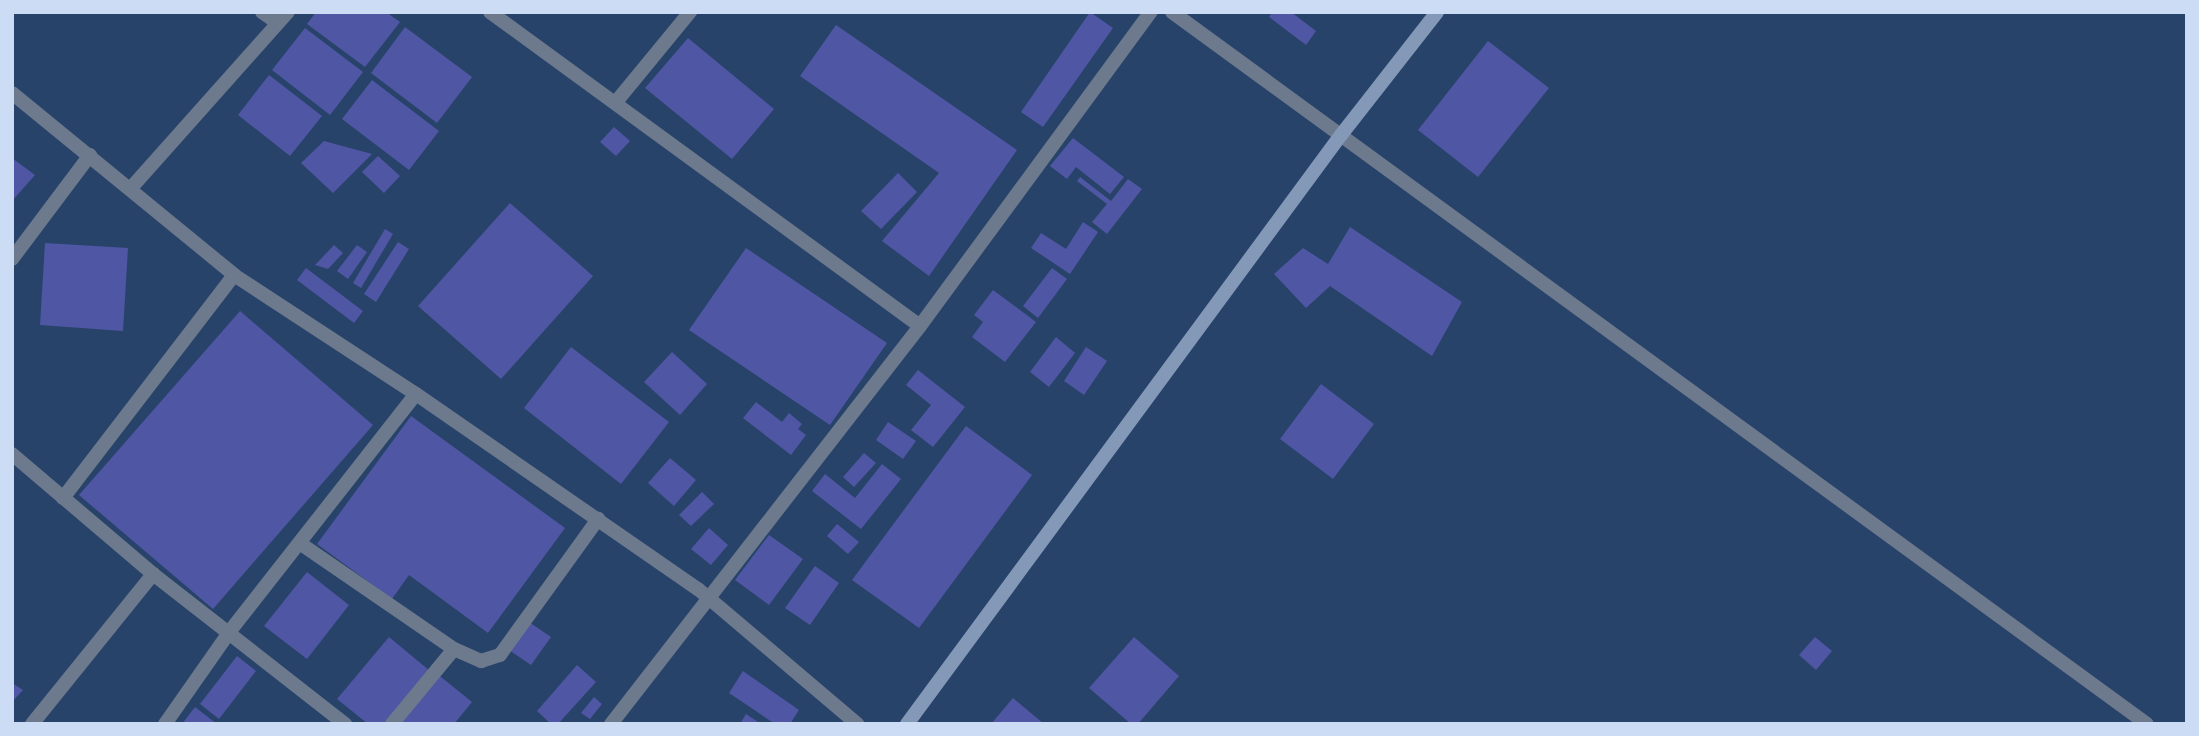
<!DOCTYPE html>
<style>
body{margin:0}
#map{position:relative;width:2199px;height:736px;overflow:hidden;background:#28436a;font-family:"IBM Plex Sans",sans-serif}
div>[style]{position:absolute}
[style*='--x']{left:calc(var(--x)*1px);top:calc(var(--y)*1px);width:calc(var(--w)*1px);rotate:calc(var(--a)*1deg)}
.building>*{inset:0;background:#4f56a3}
.street>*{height:14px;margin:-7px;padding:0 7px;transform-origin:7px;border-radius:7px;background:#6d7a8d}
.secondary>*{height:14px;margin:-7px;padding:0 7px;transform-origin:7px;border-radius:7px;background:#8499b7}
span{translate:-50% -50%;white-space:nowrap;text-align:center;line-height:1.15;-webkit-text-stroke:6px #28436a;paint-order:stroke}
.frame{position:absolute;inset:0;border:14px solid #ccdcf4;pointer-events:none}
</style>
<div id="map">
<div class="building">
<div style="clip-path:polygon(316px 12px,386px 12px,400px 22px,365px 67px,307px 24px)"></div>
<div style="clip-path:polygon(1090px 12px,1113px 28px,1043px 127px,1021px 112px)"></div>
<div style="clip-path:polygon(1272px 12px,1291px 12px,1316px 31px,1306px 45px,1269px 17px)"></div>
<div style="clip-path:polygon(836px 25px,1017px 150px,929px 276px,882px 241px,939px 173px,800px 76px)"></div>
<div style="clip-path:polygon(405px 27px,472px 77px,437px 123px,371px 73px)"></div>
<div style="clip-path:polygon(305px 28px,363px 72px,330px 115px,272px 70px)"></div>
<div style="clip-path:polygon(688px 38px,774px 109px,732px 159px,645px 88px)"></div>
<div style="clip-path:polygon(1488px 41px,1549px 88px,1478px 177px,1418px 130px)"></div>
<div style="clip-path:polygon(269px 75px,322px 116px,290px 156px,238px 115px)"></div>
<div style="clip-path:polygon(372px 80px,439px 131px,409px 170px,342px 119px)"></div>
<div style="clip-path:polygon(614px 127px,630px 141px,616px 156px,600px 142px)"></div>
<div style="clip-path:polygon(1073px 138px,1124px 177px,1110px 194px,1076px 167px,1067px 179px,1050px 166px)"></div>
<div style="clip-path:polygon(324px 141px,372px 154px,333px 193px,301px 163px)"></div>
<div style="clip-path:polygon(378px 156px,400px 176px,384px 193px,362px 172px)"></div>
<div style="clip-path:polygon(12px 158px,35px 175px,12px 201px)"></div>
<div style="clip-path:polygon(898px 173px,917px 192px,881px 229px,861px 211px)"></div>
<div style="clip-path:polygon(1080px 177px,1111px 201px,1128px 179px,1142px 189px,1107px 234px,1092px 222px,1107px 204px,1077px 181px)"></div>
<div style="clip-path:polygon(510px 203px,593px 276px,501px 379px,418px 306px)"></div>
<div style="clip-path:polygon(1083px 222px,1098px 232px,1070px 274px,1031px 248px,1041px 233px,1066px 249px)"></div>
<div style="clip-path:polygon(1350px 227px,1462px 302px,1432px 356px,1330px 286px,1306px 308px,1274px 274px,1303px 248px,1328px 264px)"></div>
<div style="clip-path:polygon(385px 229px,393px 234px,361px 288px,353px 283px)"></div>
<div style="clip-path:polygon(398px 242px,409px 249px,376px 302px,364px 294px)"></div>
<div style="clip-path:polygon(45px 243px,128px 248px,123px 331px,40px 325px)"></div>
<div style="clip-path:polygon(334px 245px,343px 253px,328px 269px,315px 265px)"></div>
<div style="clip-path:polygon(357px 245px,367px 252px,348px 279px,337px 271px)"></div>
<div style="clip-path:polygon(746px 248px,887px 343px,830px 425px,689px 330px)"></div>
<div style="clip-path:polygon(306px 268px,363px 311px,354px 323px,297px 280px)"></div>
<div style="clip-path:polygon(1052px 268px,1067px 279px,1038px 318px,1023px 306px)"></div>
<div style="clip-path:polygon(993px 290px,1036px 322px,1005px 362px,972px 337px,983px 322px,974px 315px)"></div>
<div style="clip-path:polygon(240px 311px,373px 425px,213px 609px,79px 495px)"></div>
<div style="clip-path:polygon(1056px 337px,1075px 353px,1049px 387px,1030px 372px)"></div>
<div style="clip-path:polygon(571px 347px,669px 422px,621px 484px,524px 408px)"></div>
<div style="clip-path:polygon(1086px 347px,1107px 361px,1084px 395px,1064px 381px)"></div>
<div style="clip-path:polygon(672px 352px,707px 384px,680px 415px,644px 382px)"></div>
<div style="clip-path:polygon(918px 370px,965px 407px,933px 447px,911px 430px,931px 405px,906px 385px)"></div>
<div style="clip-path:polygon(1321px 384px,1374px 424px,1333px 479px,1280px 439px)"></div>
<div style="clip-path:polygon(756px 402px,782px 422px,789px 413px,802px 424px,798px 429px,806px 435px,791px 455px,743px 418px)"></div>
<div style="clip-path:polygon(411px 416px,565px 528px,488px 633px,409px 575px,392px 599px,317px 544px)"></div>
<div style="clip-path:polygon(888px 422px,916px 441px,903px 459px,876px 440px)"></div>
<div style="clip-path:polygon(966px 426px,1032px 475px,919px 628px,852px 580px)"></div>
<div style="clip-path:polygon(864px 453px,876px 463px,854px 487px,843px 477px)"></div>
<div style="clip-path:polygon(670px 458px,696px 480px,674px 506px,648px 483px)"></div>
<div style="clip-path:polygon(882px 464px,901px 479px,861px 529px,812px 491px,825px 474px,855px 498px)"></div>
<div style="clip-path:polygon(702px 492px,714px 504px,691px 526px,679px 515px)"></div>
<div style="clip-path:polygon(837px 524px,859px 542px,848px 554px,827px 536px)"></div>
<div style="clip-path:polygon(709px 528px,728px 545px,711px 565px,691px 549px)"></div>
<div style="clip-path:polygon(769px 535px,803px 559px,769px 605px,735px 580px)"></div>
<div style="clip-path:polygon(815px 566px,839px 583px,810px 625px,785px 608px)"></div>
<div style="clip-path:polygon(307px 572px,349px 605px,307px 659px,264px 626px)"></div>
<div style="clip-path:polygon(529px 622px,551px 637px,531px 665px,509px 650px)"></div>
<div style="clip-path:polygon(389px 637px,430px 671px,386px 724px,368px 724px,337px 699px)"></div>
<div style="clip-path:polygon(1134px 637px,1179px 676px,1138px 724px,1131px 724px,1089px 688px)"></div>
<div style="clip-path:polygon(1815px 637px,1832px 651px,1816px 670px,1799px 655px)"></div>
<div style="clip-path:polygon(237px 656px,256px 671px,219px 719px,200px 704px)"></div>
<div style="clip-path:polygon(577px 665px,596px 682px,558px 724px,551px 724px,537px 711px)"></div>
<div style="clip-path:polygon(743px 671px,799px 710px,790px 724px,775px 724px,729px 693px)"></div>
<div style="clip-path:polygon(436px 673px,472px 702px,454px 724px,394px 724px)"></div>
<div style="clip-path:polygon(12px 683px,23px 690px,12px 702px)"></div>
<div style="clip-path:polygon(594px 697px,602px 704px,590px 719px,581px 713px)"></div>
<div style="clip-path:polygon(1013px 698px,1044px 724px,991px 724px)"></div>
<div style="clip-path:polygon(195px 707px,217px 724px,182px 724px)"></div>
<div style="clip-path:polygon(746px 714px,761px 724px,740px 724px)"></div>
</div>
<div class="street">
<div style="--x:262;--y:12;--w:19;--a:35"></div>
<div style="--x:490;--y:12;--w:532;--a:36.14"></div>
<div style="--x:1172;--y:12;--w:1207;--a:36.14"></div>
<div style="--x:12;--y:93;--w:287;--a:39.3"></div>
<div style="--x:234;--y:275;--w:217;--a:33.2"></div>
<div style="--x:416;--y:394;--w:343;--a:34.7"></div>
<div style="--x:698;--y:589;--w:209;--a:40.3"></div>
<div style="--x:616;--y:102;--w:117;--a:-50.6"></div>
<div style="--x:131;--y:188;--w:236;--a:-48.3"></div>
<div style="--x:12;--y:259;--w:130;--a:-53.1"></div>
<div style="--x:12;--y:454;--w:185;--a:40.4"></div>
<div style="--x:153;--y:574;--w:244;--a:38"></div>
<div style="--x:63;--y:498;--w:281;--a:-52.5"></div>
<div style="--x:301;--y:544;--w:186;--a:34.5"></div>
<div style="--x:454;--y:649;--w:30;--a:24"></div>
<div style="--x:481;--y:661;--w:20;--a:-18"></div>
<div style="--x:500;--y:655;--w:168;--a:-54.2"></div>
<div style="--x:32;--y:724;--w:193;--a:-51.1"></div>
<div style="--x:165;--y:724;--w:113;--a:-55"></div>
<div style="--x:230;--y:631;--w:301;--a:-51.9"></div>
<div style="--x:392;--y:724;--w:97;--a:-50.4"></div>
<div style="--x:611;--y:724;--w:504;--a:-52.17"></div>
<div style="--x:920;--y:326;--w:390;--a:-53.7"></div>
</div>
<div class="secondary">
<div style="--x:907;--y:724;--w:732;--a:-53.62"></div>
<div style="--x:1341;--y:135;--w:156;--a:-52"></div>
</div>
<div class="frame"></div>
</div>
